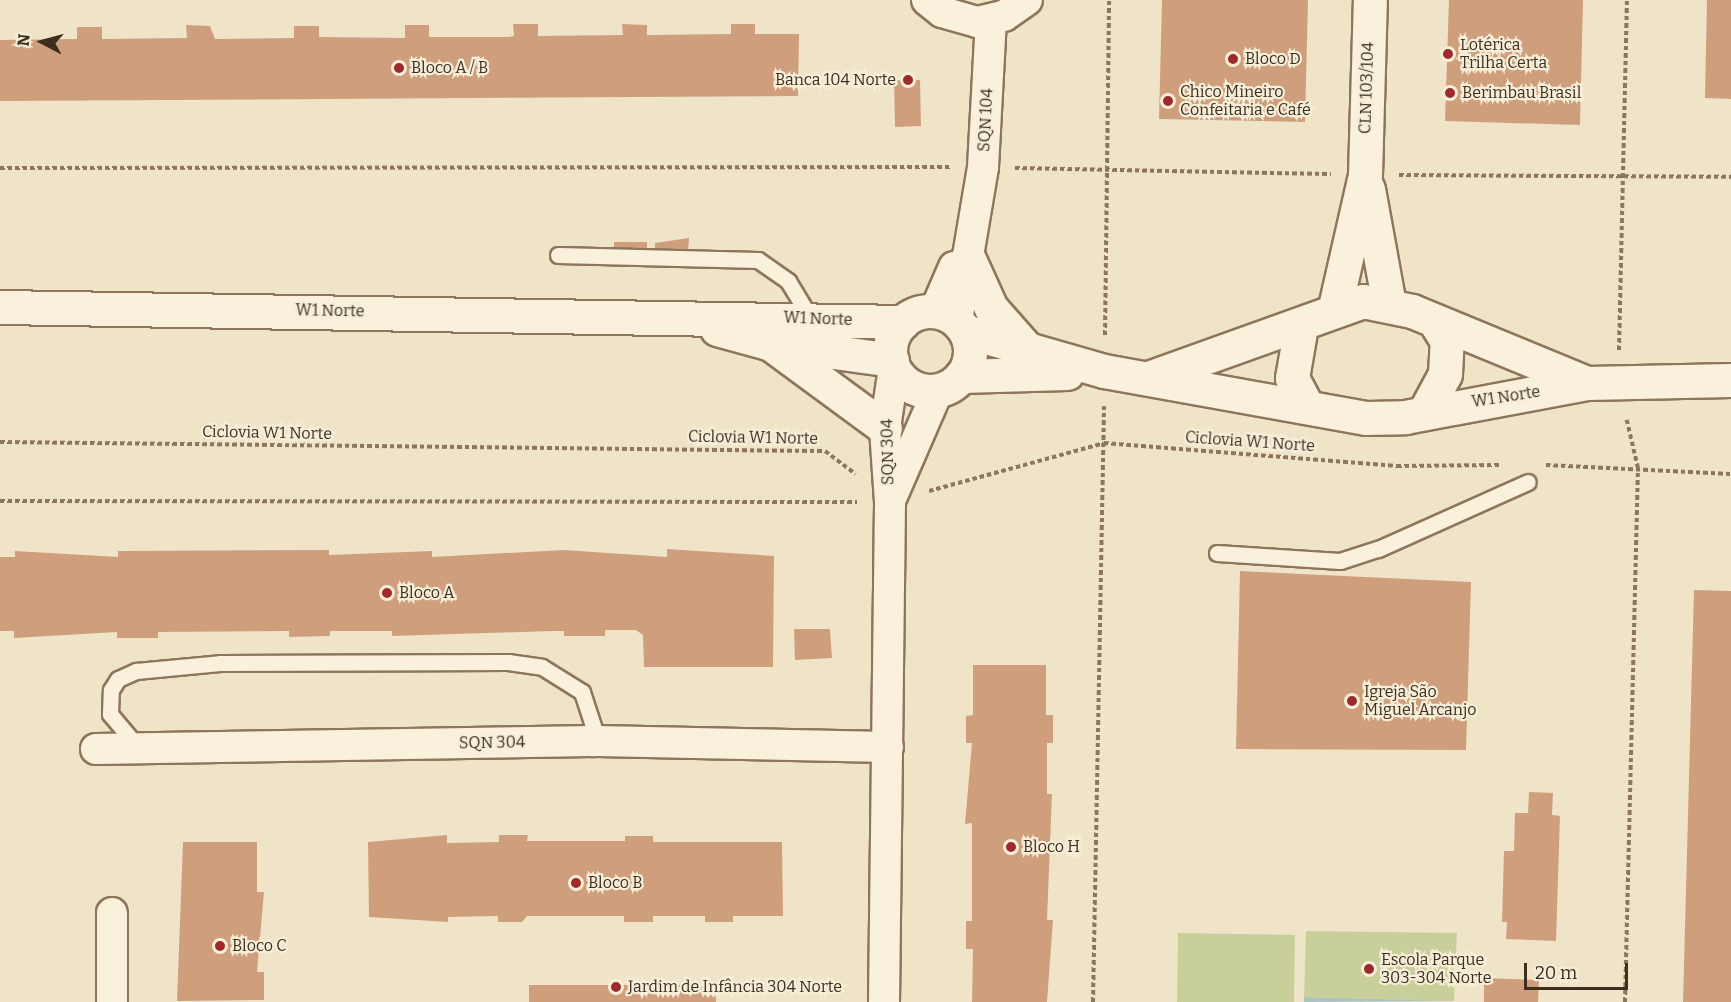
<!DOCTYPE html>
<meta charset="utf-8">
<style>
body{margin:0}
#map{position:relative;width:1731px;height:1002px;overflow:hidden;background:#f0e4c8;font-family:Bitter,serif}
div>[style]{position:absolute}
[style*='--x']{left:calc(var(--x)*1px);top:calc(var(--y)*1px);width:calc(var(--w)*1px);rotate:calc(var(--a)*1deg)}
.green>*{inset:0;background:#c9cf9b}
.water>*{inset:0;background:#a9c4bc}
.building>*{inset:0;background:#cf9f7d}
.path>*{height:4px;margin-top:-2px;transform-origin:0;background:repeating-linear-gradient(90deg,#8d765c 0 4.5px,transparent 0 7.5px)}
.roads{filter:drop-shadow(2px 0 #8d765c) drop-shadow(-2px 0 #8d765c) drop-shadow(0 2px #8d765c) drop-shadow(0 -2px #8d765c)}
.service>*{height:15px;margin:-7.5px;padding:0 7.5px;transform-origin:7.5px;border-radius:7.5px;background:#faf1dc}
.minor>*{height:30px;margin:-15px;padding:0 15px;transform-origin:15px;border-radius:15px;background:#faf1dc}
.tertiary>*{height:33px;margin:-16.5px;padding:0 16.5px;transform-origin:16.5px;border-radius:16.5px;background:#faf1dc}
.tertiary>.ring{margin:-16.5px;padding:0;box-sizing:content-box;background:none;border:33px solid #faf1dc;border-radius:50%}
.dots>*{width:16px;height:16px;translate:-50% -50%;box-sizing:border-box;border:3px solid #f7eed8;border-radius:50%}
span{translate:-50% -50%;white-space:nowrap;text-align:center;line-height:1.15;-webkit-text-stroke:4.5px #f7eed8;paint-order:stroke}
.poi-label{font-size:16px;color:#3d2e20}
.left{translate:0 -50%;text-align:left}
.right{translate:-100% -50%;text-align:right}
.street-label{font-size:16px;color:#3d2e20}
.north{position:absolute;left:12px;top:12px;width:60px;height:60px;-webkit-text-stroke:4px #f7eed8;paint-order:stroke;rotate:276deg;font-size:16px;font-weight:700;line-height:24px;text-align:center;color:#3d2e20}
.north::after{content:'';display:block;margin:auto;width:21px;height:27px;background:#3d2e20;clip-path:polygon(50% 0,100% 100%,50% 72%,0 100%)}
.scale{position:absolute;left:1524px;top:963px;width:104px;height:27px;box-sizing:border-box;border:3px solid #3d2e20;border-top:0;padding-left:8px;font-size:18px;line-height:21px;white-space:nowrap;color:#3d2e20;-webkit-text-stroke:4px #f7eed8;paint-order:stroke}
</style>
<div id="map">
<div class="green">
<div style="clip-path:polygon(1306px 931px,1457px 933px,1454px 1001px,1304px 997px)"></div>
<div style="clip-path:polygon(1178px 933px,1295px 935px,1294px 1002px,1177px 1002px)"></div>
</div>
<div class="water">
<div style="clip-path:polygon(1304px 997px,1454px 1001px,1304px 1002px)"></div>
</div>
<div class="building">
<div style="clip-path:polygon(1162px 0,1308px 0,1305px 122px,1159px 119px)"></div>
<div style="clip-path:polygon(1449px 0,1583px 0,1580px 125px,1445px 121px)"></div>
<div style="clip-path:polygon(1707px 0,1731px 0,1731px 99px,1705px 98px)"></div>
<div style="clip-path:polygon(513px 24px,538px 24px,538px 36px,623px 35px,622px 24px,647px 25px,647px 35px,731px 34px,731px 24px,755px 24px,755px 34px,799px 34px,798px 96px,0 101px,0 40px,77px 39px,77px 27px,102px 27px,102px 39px,187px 38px,186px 25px,210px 26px,215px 39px,294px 38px,294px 26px,319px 26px,319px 37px,405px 38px,405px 25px,429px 25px,429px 37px,508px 37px,514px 36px)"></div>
<div style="clip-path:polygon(894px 80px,920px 80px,921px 126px,895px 127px)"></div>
<div style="clip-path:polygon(689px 238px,687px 268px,614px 264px,614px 242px,647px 242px,647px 250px,655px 251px,655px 243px)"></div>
<div style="clip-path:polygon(667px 549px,774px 556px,773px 667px,644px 667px,643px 635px,636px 630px,605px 630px,605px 636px,564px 636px,564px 631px,552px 631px,392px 636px,392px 631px,330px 631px,330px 636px,289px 637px,289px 631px,158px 632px,158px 638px,117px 638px,117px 632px,14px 638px,14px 631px,0 631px,0 557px,15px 557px,15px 551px,118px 557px,118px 551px,329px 550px,329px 555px,432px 551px,432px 557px,564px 550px,667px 557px)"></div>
<div style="clip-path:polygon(1240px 571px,1471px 582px,1466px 750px,1236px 749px)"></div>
<div style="clip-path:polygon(1694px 590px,1731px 591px,1731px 1002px,1683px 1002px)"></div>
<div style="clip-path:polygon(794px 629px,830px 629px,832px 658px,795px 660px)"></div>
<div style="clip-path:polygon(973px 665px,1046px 665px,1046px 715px,1053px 715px,1053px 743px,1047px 743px,1047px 794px,1052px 794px,1047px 920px,1053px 920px,1047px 1002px,972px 1002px,973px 949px,966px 949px,966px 921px,972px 921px,972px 823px,965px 824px,972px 743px,966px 743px,966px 716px,973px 715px)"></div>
<div style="clip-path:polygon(1529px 792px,1553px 793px,1552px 815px,1560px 816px,1556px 941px,1506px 939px,1507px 922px,1502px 922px,1504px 851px,1514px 851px,1515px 813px,1528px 813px)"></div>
<div style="clip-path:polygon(447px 835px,447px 843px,499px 842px,499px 835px,528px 835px,527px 841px,625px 841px,625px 836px,653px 836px,653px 842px,782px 842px,783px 916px,733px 916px,733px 922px,705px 922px,705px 916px,653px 916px,653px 922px,624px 922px,624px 916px,527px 916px,522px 922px,498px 922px,498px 916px,448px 917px,448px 922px,369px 917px,368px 842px)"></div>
<div style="clip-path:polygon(183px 842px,257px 842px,257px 892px,264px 892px,257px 972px,264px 972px,264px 1000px,177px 1001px)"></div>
<div style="clip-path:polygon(1484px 978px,1539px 980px,1538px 1002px,1484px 1002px)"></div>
<div style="clip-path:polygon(529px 985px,715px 985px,716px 1002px,529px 1002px)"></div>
</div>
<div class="path">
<div style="--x:0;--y:168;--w:950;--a:-0.06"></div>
<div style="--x:1015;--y:168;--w:316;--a:1.1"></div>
<div style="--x:1399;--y:175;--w:332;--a:0.3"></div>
<div style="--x:1105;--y:335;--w:335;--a:-89.3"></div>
<div style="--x:1619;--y:350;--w:350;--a:-88.7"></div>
<div style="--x:0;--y:442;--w:825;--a:0.63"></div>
<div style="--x:825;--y:451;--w:38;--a:37"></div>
<div style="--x:1546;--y:465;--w:185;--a:2.8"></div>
<div style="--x:929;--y:491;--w:181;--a:-15.3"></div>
<div style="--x:1104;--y:443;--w:294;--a:4.5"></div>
<div style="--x:1397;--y:466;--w:102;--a:-0.6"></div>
<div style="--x:0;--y:501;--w:857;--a:0.07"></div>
<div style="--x:1093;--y:1002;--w:596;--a:-88.94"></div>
<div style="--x:1625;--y:1002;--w:534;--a:-88.61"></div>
<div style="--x:1638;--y:468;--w:52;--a:-103.2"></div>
</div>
<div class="roads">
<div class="service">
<div style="--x:558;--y:255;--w:200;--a:1.4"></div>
<div style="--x:758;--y:260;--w:37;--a:35"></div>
<div style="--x:788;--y:281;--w:44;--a:58.8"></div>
<div style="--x:1217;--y:553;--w:123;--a:3.7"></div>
<div style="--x:1340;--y:561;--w:40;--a:-18"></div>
<div style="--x:1378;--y:549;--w:164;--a:-24.1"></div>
<div style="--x:137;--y:746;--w:42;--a:-130.2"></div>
<div style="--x:110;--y:714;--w:24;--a:-88"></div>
<div style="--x:111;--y:690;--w:13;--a:-58"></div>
<div style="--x:118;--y:679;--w:20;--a:-24"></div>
<div style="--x:136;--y:671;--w:84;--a:-5.4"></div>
<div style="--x:220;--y:663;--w:288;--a:-0.2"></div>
<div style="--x:508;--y:662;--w:34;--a:8"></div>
<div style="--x:542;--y:667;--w:47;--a:32"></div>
<div style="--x:582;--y:692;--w:52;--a:71.9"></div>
</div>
<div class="minor">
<div style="--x:927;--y:0;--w:19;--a:39"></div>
<div style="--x:942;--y:12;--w:36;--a:16"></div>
<div style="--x:977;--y:22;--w:28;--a:-13"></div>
<div style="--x:1004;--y:16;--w:28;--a:-35"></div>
<div style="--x:935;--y:311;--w:48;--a:-66.6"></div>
<div style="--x:957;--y:321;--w:156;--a:-80.4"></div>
<div style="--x:983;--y:167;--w:147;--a:-86.9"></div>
<div style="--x:892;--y:496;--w:116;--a:-66.5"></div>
<div style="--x:96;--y:749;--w:502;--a:-0.91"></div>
<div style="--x:598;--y:741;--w:290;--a:1.2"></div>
<div style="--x:112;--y:1002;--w:89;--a:-90"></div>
<div style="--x:884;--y:1002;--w:500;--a:-89.31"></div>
<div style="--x:890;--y:502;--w:74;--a:-93.9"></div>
<div style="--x:885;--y:428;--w:61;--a:-81.5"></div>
</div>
<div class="tertiary">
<div style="--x:1368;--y:189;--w:117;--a:79.7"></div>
<div style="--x:968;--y:257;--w:56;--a:65.7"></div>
<div style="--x:991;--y:308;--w:57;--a:48.5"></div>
<div style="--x:0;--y:307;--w:903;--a:0.95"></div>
<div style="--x:1335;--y:307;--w:135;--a:-77.2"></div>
<div style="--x:1365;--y:175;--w:175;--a:-88.4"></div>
<div class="ring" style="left:890px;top:311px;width:47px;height:47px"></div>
<div style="--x:1301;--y:326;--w:53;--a:99.8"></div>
<div style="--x:1292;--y:378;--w:32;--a:62"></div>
<div style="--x:717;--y:329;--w:53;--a:15.4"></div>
<div style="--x:768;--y:343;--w:125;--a:7.8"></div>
<div style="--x:965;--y:331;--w:145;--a:16.1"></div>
<div style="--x:1104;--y:371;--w:266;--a:10.2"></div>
<div style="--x:1366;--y:418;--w:39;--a:-1"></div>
<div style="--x:1405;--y:417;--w:185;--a:-10.6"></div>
<div style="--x:1587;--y:383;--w:144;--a:-1.2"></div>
<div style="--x:772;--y:345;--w:140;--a:36.3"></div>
<div style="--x:961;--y:376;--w:106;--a:-1.6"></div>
<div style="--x:1151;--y:377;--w:225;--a:-19.7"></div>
<div style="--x:1363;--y:301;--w:50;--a:11.5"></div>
<div style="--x:1412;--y:311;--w:189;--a:22.4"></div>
<div style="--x:1425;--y:411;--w:42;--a:-61.6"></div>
<div style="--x:1445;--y:374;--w:33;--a:-87"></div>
<div style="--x:1447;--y:341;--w:19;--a:-122"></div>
</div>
</div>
<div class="dots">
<div style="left:1448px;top:54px;background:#9e2a2b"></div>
<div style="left:1233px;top:59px;background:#9e2a2b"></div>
<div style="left:399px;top:68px;background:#9e2a2b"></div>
<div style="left:908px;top:80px;background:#9e2a2b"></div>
<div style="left:1450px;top:93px;background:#9e2a2b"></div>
<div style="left:1168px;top:101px;background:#9e2a2b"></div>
<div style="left:387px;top:593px;background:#9e2a2b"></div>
<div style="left:1352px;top:701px;background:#9e2a2b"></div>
<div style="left:1011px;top:847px;background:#9e2a2b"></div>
<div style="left:576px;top:883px;background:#9e2a2b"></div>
<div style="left:220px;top:946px;background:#9e2a2b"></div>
<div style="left:1369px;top:969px;background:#9e2a2b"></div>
<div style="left:616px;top:987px;background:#9e2a2b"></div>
</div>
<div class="poi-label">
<span class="left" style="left:1460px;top:54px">Lotérica<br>Trilha Certa</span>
<span class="left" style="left:1245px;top:59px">Bloco D</span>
<span class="left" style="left:411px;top:68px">Bloco A / B</span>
<span class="right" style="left:896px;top:80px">Banca 104 Norte</span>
<span class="left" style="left:1180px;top:101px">Chico Mineiro<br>Confeitaria e Café</span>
<span class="left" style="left:1462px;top:93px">Berimbau Brasil</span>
<span class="left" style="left:399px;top:593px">Bloco A</span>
<span class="left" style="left:1364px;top:701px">Igreja São<br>Miguel Arcanjo</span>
<span class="left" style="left:1023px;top:847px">Bloco H</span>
<span class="left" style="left:588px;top:883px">Bloco B</span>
<span class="left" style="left:232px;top:946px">Bloco C</span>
<span class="left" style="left:1381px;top:969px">Escola Parque<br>303-304 Norte</span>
<span class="left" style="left:628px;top:987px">Jardim de Infância 304 Norte</span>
</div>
<div class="street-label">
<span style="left:1367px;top:88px;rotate:-88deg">CLN 103/104</span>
<span style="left:986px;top:120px;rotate:-87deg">SQN 104</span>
<span style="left:330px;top:311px;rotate:1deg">W1 Norte</span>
<span style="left:818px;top:319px;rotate:2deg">W1 Norte</span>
<span style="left:1506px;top:397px;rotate:-9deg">W1 Norte</span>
<span style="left:267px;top:433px;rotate:1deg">Ciclovia W1 Norte</span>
<span style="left:753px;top:438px;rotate:1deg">Ciclovia W1 Norte</span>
<span style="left:1250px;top:442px;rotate:4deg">Ciclovia W1 Norte</span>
<span style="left:888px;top:452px;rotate:-91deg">SQN 304</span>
<span style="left:492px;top:743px;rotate:-1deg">SQN 304</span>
</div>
<div class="north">N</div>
<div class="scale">20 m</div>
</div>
